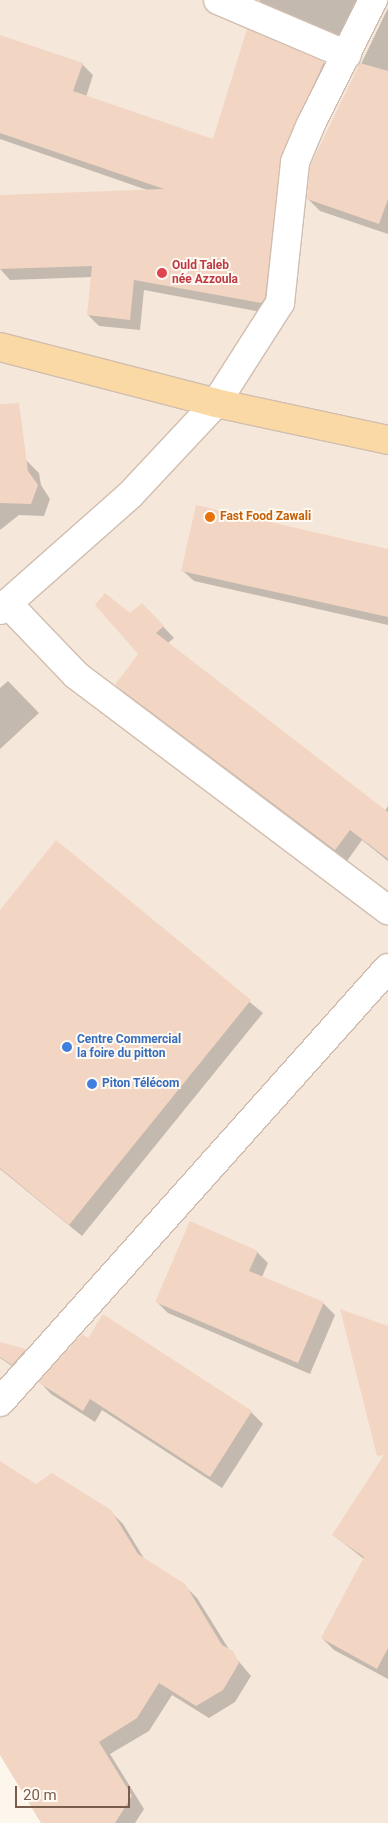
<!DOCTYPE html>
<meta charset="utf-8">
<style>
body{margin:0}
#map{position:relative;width:388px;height:1823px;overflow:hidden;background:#fdf6ec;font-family:Roboto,sans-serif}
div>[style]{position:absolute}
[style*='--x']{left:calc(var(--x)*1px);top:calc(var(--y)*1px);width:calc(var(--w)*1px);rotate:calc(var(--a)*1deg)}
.residential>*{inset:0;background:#f5e8da}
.shadow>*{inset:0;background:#0003}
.building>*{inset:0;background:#f3d5c3}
.roads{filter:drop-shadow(1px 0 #d1beb0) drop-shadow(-1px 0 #d1beb0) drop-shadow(0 1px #d1beb0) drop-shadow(0 -1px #d1beb0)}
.street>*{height:28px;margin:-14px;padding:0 14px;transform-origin:14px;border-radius:14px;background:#fff}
.secondary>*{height:28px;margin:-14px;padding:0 14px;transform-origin:14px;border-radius:14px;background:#fff}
.primary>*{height:28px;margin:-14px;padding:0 14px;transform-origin:14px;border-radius:14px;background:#fbd9a5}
.dots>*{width:14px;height:14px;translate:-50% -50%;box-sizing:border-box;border:2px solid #fffaf3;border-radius:50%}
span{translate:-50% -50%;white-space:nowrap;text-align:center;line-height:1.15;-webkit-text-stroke:4px #fffaf3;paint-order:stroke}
.health-label{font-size:12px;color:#be3a42;font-weight:700}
.left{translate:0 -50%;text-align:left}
.food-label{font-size:12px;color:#c56008;font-weight:700}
.shop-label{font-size:12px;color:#366cbe;font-weight:700}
.scale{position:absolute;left:15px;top:1786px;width:115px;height:22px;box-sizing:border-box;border:2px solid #7a5c4d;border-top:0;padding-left:6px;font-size:15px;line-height:18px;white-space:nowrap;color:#7a5c4d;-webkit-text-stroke:4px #fffaf3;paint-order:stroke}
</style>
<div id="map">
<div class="residential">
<div style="clip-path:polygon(0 0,388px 0,388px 1823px,109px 1823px,0 1669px)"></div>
</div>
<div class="shadow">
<div style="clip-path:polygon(259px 0,258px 0,375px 0,350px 45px,270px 11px)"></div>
<div style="clip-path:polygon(388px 8px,388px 234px,320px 211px,308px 199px,312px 166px)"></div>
<div style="clip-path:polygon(248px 31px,324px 63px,334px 74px,291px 167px,272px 314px,144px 290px,140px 330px,99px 326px,88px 315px,92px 277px,10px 280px,0 269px,0 196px,150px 191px,0 139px,0 36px,82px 64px,93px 75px,86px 97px,214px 140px)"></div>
<div style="clip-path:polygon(0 455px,26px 460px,39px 473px,41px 485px,50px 499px,44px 516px,19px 515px,0 530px)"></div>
<div style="clip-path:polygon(388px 550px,388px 625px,194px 581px,182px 570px)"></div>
<div style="clip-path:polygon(130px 614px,153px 616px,174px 638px,168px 643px,385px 811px,388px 806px,388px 861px,362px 840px,347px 861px,127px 696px,116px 684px,140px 654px)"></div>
<div style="clip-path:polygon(8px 681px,39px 713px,0 749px,0 688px)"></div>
<div style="clip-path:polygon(56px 842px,263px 1013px,82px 1236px,0 1169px,0 912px)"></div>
<div style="clip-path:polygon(257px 1252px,268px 1263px,262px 1277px,323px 1303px,335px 1315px,310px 1374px,168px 1313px,157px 1302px)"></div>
<div style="clip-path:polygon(104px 1316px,251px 1412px,263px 1424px,222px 1488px,102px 1410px,95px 1422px,51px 1394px,40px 1382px,89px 1339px)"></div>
<div style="clip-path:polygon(0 1343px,25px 1351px,30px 1356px,18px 1370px,0 1358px)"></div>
<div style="clip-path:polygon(36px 1485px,110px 1511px,123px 1524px,145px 1560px,184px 1585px,197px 1598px,230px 1651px,251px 1676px,235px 1702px,209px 1718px,172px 1695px,149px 1731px,110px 1754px,144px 1809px,135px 1823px,43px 1823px,0 1753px,0 1495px)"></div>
<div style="clip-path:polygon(388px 1493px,388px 1679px,334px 1650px,322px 1638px,364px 1559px,333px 1535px)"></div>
</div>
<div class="building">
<div style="clip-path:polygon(247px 29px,324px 62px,281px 156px,265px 298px,261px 303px,134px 280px,130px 320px,87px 315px,92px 266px,0 269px,0 195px,164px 189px,0 133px,0 35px,83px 63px,73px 91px,213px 139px)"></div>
<div style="clip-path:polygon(360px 63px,388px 71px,388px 199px,379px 224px,307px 199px,310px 166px)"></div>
<div style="clip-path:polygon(19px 403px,28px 471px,38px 485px,31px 504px,0 503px,0 404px)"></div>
<div style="clip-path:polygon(196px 505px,388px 549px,388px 617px,181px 571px)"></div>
<div style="clip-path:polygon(105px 593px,130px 613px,142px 603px,164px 626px,156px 633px,388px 812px,388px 859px,350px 830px,335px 850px,115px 685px,138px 654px,95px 605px)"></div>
<div style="clip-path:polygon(56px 840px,251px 1000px,69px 1225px,0 1168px,0 910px)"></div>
<div style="clip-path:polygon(190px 1221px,258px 1251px,249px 1271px,324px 1302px,298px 1363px,155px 1302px)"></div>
<div style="clip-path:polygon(340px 1309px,388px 1326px,388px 1648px,377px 1669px,321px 1638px,364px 1557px,332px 1535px,384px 1455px,377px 1456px)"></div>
<div style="clip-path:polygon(103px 1314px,252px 1411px,210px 1477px,90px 1399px,83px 1411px,38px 1382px,82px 1334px,88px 1338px)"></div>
<div style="clip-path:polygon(0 1342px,26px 1349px,12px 1365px,0 1357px)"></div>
<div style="clip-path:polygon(0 1461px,36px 1484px,52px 1473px,111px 1510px,138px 1554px,185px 1584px,222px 1645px,233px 1651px,239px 1663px,223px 1690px,196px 1706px,159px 1683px,137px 1718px,99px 1742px,132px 1796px,115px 1823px,41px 1823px,0 1755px)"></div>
</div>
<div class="roads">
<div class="street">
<div style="--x:218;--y:0;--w:140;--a:23.1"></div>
<div style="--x:216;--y:403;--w:119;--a:-57.4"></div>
<div style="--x:280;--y:303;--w:142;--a:-83.9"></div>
<div style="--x:295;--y:162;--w:41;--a:-67.2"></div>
<div style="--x:311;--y:124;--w:139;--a:-63.4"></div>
<div style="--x:8;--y:604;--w:98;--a:46.2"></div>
<div style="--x:76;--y:675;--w:391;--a:37"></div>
<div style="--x:0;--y:1402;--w:582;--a:-48.2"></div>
</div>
<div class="secondary">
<div style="--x:0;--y:610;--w:174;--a:-41.5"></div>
<div style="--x:130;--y:495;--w:126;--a:-46.9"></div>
</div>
<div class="primary">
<div style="--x:0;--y:347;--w:223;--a:14.5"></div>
<div style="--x:216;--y:403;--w:176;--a:12.1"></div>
</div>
</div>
<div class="dots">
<div style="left:162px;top:273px;background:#e0444e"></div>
<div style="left:210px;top:517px;background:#e8710a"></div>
<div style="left:67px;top:1047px;background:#3f7fe0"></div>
<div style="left:92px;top:1084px;background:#3f7fe0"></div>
</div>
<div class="health-label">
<span class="left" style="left:172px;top:273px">Ould Taleb<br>née Azzoula</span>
</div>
<div class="food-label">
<span class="left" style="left:220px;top:517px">Fast Food Zawali</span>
</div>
<div class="shop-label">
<span class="left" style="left:77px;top:1047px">Centre Commercial<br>la foire du pitton</span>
<span class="left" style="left:102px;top:1084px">Piton Télécom</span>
</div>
<div class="scale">20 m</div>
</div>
